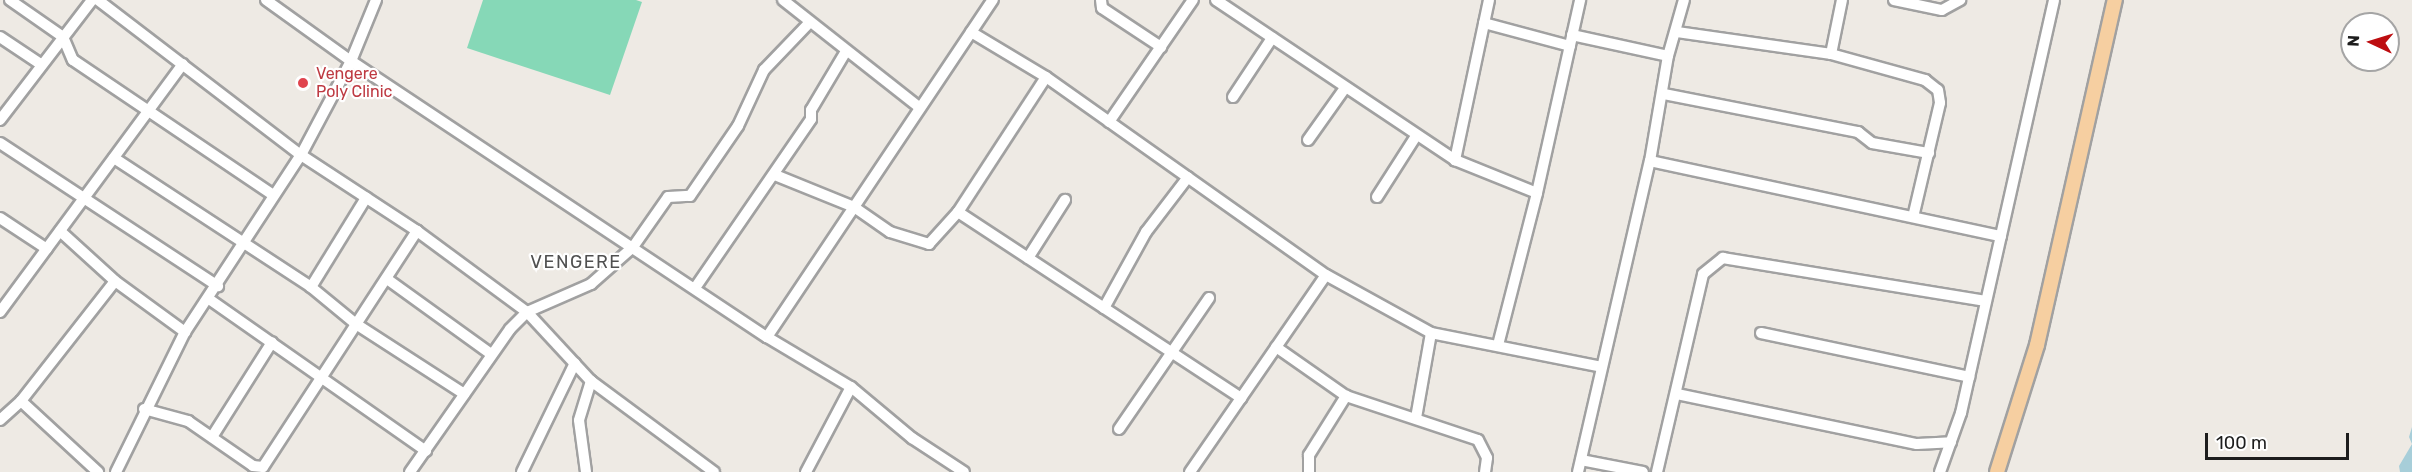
<!DOCTYPE html>
<style>
body{margin:0}
#map{position:relative;width:2412px;height:472px;overflow:hidden;background:#eeeae4;font-family:Rubik,sans-serif}
div>[style]{position:absolute}
[style*='--x']{left:calc(var(--x)*1px);top:calc(var(--y)*1px);width:calc(var(--w)*1px);rotate:calc(var(--a)*1deg)}
.pitch>*{inset:0;background:#86d8b7}
.water>*{inset:0;background:#a7ced9}
.roads{filter:drop-shadow(2px 0 #a1a1a1) drop-shadow(-2px 0 #a1a1a1) drop-shadow(0 2px #a1a1a1) drop-shadow(0 -2px #a1a1a1)}
.minor>*{height:10px;margin:-5px;padding:0 5px;transform-origin:5px;border-radius:5px;background:#fff}
.major>*{height:14px;margin:-7px;padding:0 7px;transform-origin:7px;border-radius:7px;background:#f6cfa1}
.dots>*{width:16px;height:16px;translate:-50% -50%;box-sizing:border-box;border:3px solid #fff;border-radius:50%}
span{translate:-50% -50%;white-space:nowrap;text-align:center;line-height:1.15;-webkit-text-stroke:4.5px #fff;paint-order:stroke}
.health-label{font-size:16px;color:#be3a42}
.left{translate:0 -50%;text-align:left}
.neighbourhood-label{font-size:18px;color:#505050;letter-spacing:1.5px}
.north{position:absolute;left:2340px;top:12px;width:60px;height:60px;box-sizing:border-box;background:#fff;border:2px solid #a5a5a5;border-radius:50%;rotate:274deg;font-size:16px;font-weight:700;line-height:24px;text-align:center;color:#1d1d1d}
.north::after{content:'';display:block;margin:auto;width:21px;height:27px;background:#bd0d10;clip-path:polygon(50% 0,100% 100%,50% 72%,0 100%)}
.scale{position:absolute;left:2205px;top:433px;width:144px;height:27px;box-sizing:border-box;border:3px solid #1d1d1d;border-top:0;padding-left:8px;font-size:18px;line-height:21px;white-space:nowrap;color:#1d1d1d;-webkit-text-stroke:4px #fff;paint-order:stroke}
</style>
<div id="map">
<div class="pitch">
<div style="clip-path:polygon(483px 0,636px 0,642px 2px,610px 95px,467px 48px)"></div>
</div>
<div class="water">
<div style="clip-path:polygon(2412px 427px,2412px 472px,2400px 472px,2399px 466px,2412px 444px,2409px 437px)"></div>
</div>
<div class="roads">
<div class="minor">
<div style="--x:10;--y:0;--w:65;--a:34.9"></div>
<div style="--x:63;--y:37;--w:25;--a:67"></div>
<div style="--x:73;--y:60;--w:241;--a:34"></div>
<div style="--x:98;--y:0;--w:255;--a:37.4"></div>
<div style="--x:301;--y:155;--w:139;--a:33.2"></div>
<div style="--x:417;--y:231;--w:137;--a:36.4"></div>
<div style="--x:527;--y:312;--w:94;--a:47.2"></div>
<div style="--x:591;--y:381;--w:153;--a:36.5"></div>
<div style="--x:266;--y:0;--w:105;--a:35.7"></div>
<div style="--x:351;--y:61;--w:499;--a:33.6"></div>
<div style="--x:767;--y:337;--w:98;--a:30.8"></div>
<div style="--x:851;--y:387;--w:80;--a:39.9"></div>
<div style="--x:912;--y:438;--w:62;--a:33.2"></div>
<div style="--x:783;--y:0;--w:173;--a:38.2"></div>
<div style="--x:1101;--y:0;--w:8;--a:83"></div>
<div style="--x:1102;--y:8;--w:71;--a:33.5"></div>
<div style="--x:1216;--y:0;--w:288;--a:33.8"></div>
<div style="--x:1489;--y:0;--w:164;--a:102"></div>
<div style="--x:1455;--y:160;--w:88;--a:21.9"></div>
<div style="--x:1894;--y:0;--w:49;--a:11.8"></div>
<div style="--x:1942;--y:10;--w:21;--a:-29"></div>
<div style="--x:1484;--y:23;--w:89;--a:15"></div>
<div style="--x:971;--y:32;--w:87;--a:31"></div>
<div style="--x:1046;--y:77;--w:343;--a:35.3"></div>
<div style="--x:1326;--y:275;--w:120;--a:28.9"></div>
<div style="--x:1431;--y:333;--w:174;--a:11.2"></div>
<div style="--x:1677;--y:32;--w:156;--a:8.1"></div>
<div style="--x:1831;--y:54;--w:98;--a:15.5"></div>
<div style="--x:1925;--y:80;--w:16;--a:38"></div>
<div style="--x:1938;--y:90;--w:13;--a:81"></div>
<div style="--x:1940;--y:103;--w:117;--a:103.3"></div>
<div style="--x:1572;--y:35;--w:98;--a:12.3"></div>
<div style="--x:0;--y:37;--w:50;--a:33.7"></div>
<div style="--x:1831;--y:54;--w:55;--a:-78.5"></div>
<div style="--x:1664;--y:94;--w:198;--a:11.1"></div>
<div style="--x:1858;--y:132;--w:18;--a:38"></div>
<div style="--x:1872;--y:143;--w:58;--a:10"></div>
<div style="--x:1233;--y:97;--w:71;--a:-56.5"></div>
<div style="--x:0;--y:120;--w:151;--a:-52.5"></div>
<div style="--x:1109;--y:122;--w:148;--a:-55.5"></div>
<div style="--x:1308;--y:140;--w:64;--a:-54.6"></div>
<div style="--x:0;--y:143;--w:261;--a:33.3"></div>
<div style="--x:114;--y:158;--w:235;--a:33.2"></div>
<div style="--x:311;--y:287;--w:58;--a:39.4"></div>
<div style="--x:356;--y:324;--w:129;--a:32.9"></div>
<div style="--x:1650;--y:161;--w:359;--a:12.1"></div>
<div style="--x:775;--y:175;--w:85;--a:22.1"></div>
<div style="--x:854;--y:207;--w:44;--a:34.8"></div>
<div style="--x:890;--y:232;--w:41;--a:17.1"></div>
<div style="--x:929;--y:244;--w:43;--a:-47.8"></div>
<div style="--x:958;--y:212;--w:161;--a:-56.9"></div>
<div style="--x:1377;--y:197;--w:72;--a:-57.4"></div>
<div style="--x:958;--y:212;--w:339;--a:33.3"></div>
<div style="--x:0;--y:218;--w:56;--a:33.4"></div>
<div style="--x:60;--y:231;--w:74;--a:42.3"></div>
<div style="--x:115;--y:281;--w:87;--a:36.1"></div>
<div style="--x:1028;--y:258;--w:69;--a:-57.5"></div>
<div style="--x:387;--y:279;--w:128;--a:35.8"></div>
<div style="--x:311;--y:287;--w:105;--a:-58.3"></div>
<div style="--x:695;--y:288;--w:205;--a:-55.5"></div>
<div style="--x:811;--y:119;--w:9;--a:-90"></div>
<div style="--x:811;--y:110;--w:66;--a:-59.2"></div>
<div style="--x:209;--y:299;--w:265;--a:35"></div>
<div style="--x:1104;--y:308;--w:87;--a:-61.1"></div>
<div style="--x:1146;--y:232;--w:69;--a:-52.6"></div>
<div style="--x:0;--y:312;--w:308;--a:-53.6"></div>
<div style="--x:1761;--y:333;--w:213;--a:11.9"></div>
<div style="--x:767;--y:337;--w:406;--a:-56.2"></div>
<div style="--x:1498;--y:345;--w:157;--a:-75.6"></div>
<div style="--x:1537;--y:193;--w:198;--a:-77.4"></div>
<div style="--x:1276;--y:347;--w:85;--a:35"></div>
<div style="--x:1346;--y:396;--w:139;--a:18.4"></div>
<div style="--x:1478;--y:440;--w:20;--a:63"></div>
<div style="--x:1487;--y:458;--w:14;--a:98"></div>
<div style="--x:1677;--y:394;--w:245;--a:11.8"></div>
<div style="--x:1917;--y:444;--w:34;--a:-3"></div>
<div style="--x:21;--y:401;--w:152;--a:-51.9"></div>
<div style="--x:144;--y:409;--w:46;--a:15.3"></div>
<div style="--x:188;--y:421;--w:79;--a:34.7"></div>
<div style="--x:253;--y:466;--w:10;--a:6"></div>
<div style="--x:263;--y:467;--w:282;--a:-56.9"></div>
<div style="--x:1416;--y:418;--w:86;--a:-80"></div>
<div style="--x:0;--y:420;--w:28;--a:-42"></div>
<div style="--x:21;--y:401;--w:105;--a:42.7"></div>
<div style="--x:1119;--y:429;--w:159;--a:-55.5"></div>
<div style="--x:212;--y:437;--w:112;--a:-57.7"></div>
<div style="--x:1581;--y:460;--w:63;--a:11"></div>
<div style="--x:116;--y:472;--w:156;--a:-63.8"></div>
<div style="--x:185;--y:332;--w:212;--a:-56.8"></div>
<div style="--x:301;--y:155;--w:106;--a:-62"></div>
<div style="--x:351;--y:61;--w:66;--a:-67.7"></div>
<div style="--x:410;--y:472;--w:174;--a:-55"></div>
<div style="--x:510;--y:329;--w:24;--a:-45"></div>
<div style="--x:527;--y:312;--w:70;--a:-23.6"></div>
<div style="--x:591;--y:284;--w:56;--a:-41.4"></div>
<div style="--x:633;--y:247;--w:61;--a:-55"></div>
<div style="--x:668;--y:197;--w:22;--a:-3"></div>
<div style="--x:690;--y:196;--w:85;--a:-55.6"></div>
<div style="--x:738;--y:126;--w:62;--a:-65.1"></div>
<div style="--x:764;--y:70;--w:66;--a:-46.2"></div>
<div style="--x:522;--y:472;--w:121;--a:-64.1"></div>
<div style="--x:586;--y:472;--w:52;--a:-97.7"></div>
<div style="--x:579;--y:420;--w:41;--a:-72.9"></div>
<div style="--x:806;--y:472;--w:96;--a:-62.1"></div>
<div style="--x:1190;--y:472;--w:239;--a:-55.4"></div>
<div style="--x:1309;--y:472;--w:17;--a:-90"></div>
<div style="--x:1309;--y:455;--w:70;--a:-57.9"></div>
<div style="--x:1578;--y:472;--w:319;--a:-77"></div>
<div style="--x:1650;--y:161;--w:107;--a:-80.3"></div>
<div style="--x:1668;--y:56;--w:58;--a:-74.1"></div>
<div style="--x:1657;--y:472;--w:203;--a:-76.9"></div>
<div style="--x:1703;--y:274;--w:26;--a:-39"></div>
<div style="--x:1723;--y:258;--w:266;--a:9.3"></div>
<div style="--x:1940;--y:472;--w:63;--a:-70.4"></div>
<div style="--x:1961;--y:413;--w:423;--a:-77.3"></div>
</div>
<div class="major">
<div style="--x:1997;--y:472;--w:133;--a:-72.5"></div>
<div style="--x:2037;--y:345;--w:354;--a:-77.3"></div>
</div>
</div>
<div class="dots">
<div style="left:303px;top:83px;background:#e0444e"></div>
</div>
<div class="health-label">
<span class="left" style="left:316px;top:83px">Vengere<br>Poly Clinic</span>
</div>
<div class="neighbourhood-label">
<span style="left:576px;top:262px">VENGERE</span>
</div>
<div class="north">N</div>
<div class="scale">100 m</div>
</div>
